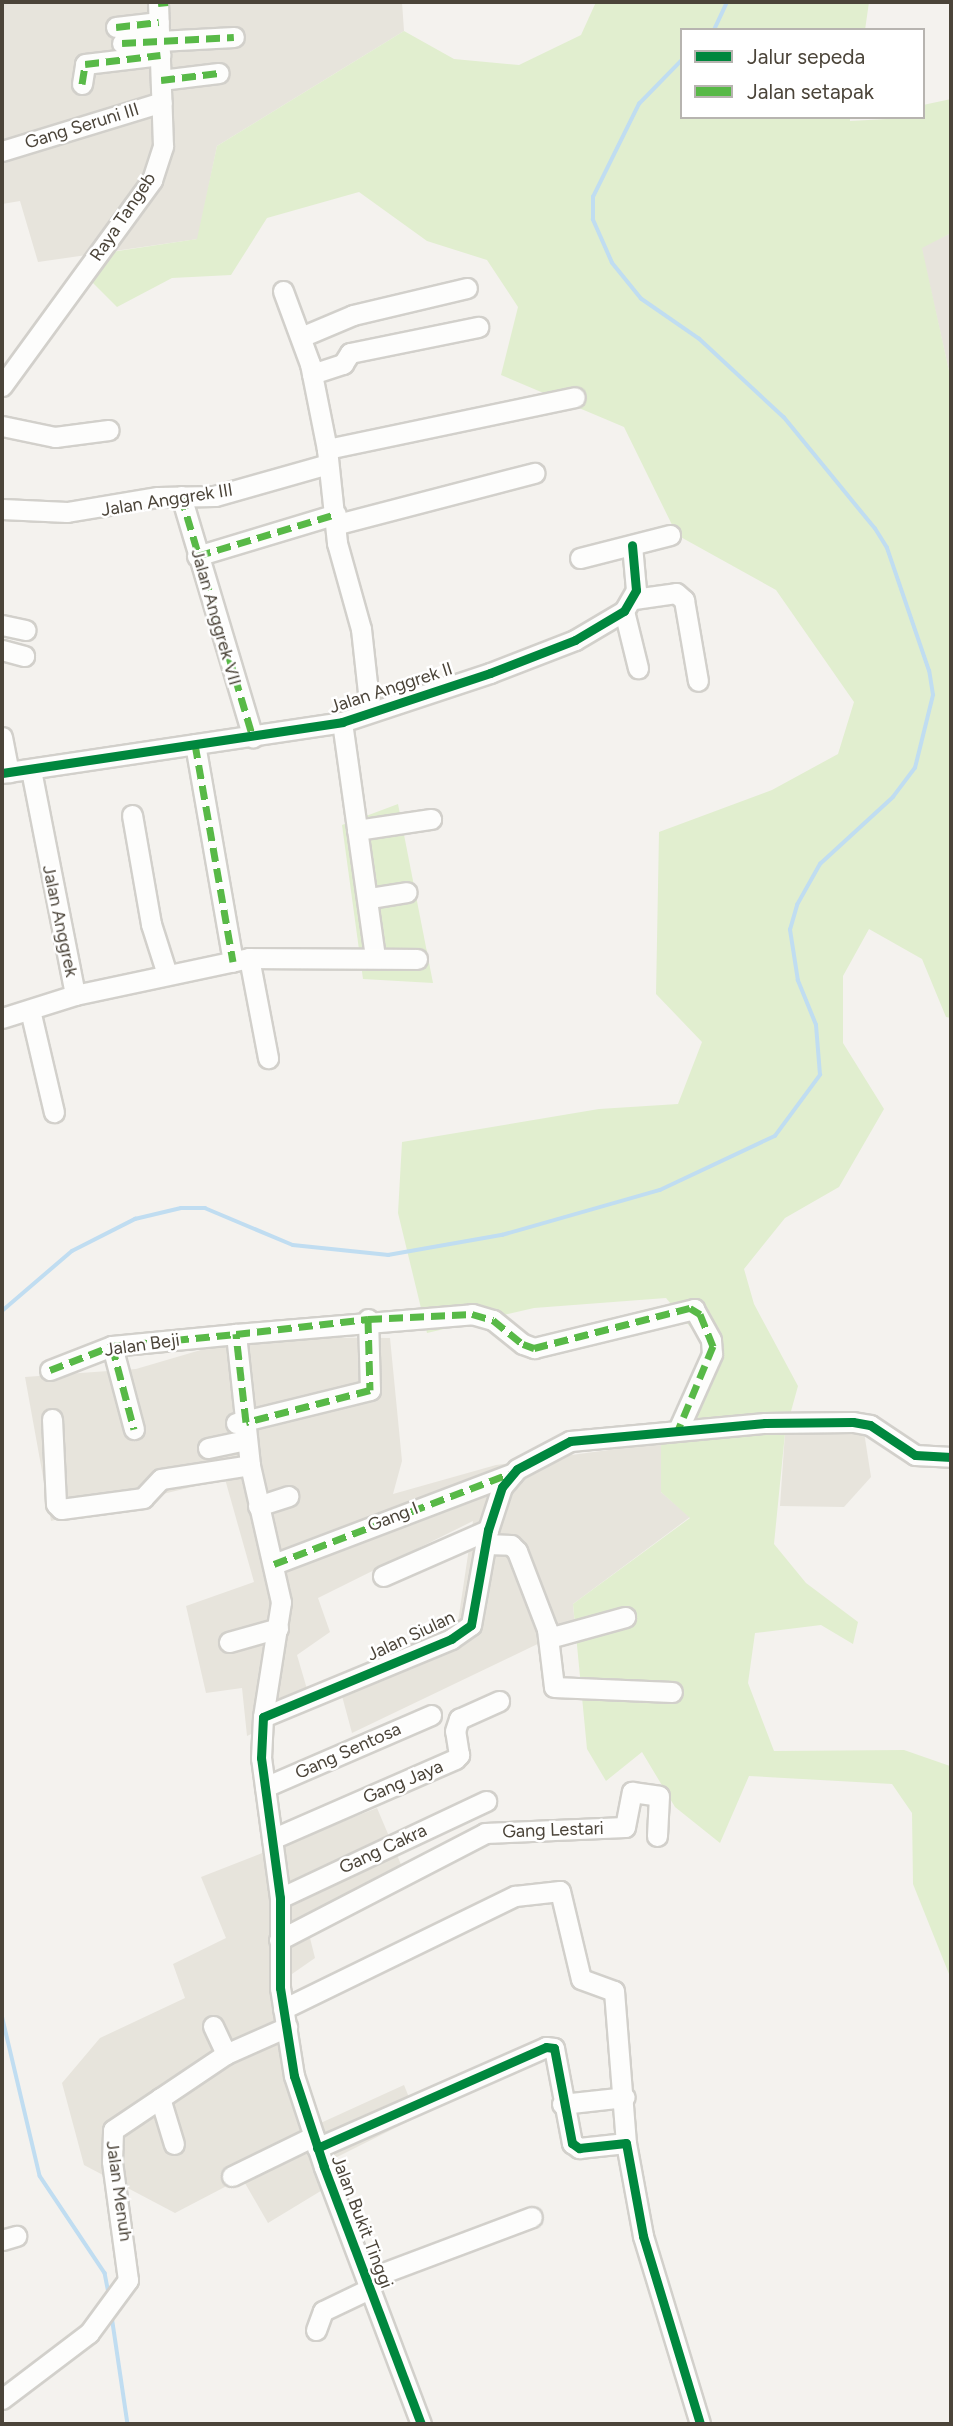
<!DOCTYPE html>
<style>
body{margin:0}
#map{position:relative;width:953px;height:2426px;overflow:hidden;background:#f4f2ee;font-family:Figtree,sans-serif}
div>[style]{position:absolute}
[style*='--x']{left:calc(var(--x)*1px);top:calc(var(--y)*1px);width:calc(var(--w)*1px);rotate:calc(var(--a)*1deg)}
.residential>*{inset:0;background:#e7e4dc}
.green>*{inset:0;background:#e1eecf}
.stream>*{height:3.5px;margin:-1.75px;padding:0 1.75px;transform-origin:1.75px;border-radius:1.75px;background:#c0ddf1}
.roads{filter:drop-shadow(2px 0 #d2d0cb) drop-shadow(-2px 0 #d2d0cb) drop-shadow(0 2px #d2d0cb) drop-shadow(0 -2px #d2d0cb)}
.minor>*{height:19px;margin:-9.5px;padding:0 9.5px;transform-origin:9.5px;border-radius:9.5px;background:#fdfdfc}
.quiet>*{height:7px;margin-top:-3.5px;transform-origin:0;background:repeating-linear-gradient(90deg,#58b947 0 14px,transparent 0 21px)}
.cycleway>*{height:9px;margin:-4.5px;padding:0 4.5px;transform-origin:4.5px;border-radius:4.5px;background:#00873e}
span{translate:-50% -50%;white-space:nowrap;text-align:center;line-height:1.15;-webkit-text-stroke:5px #fff;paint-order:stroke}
.street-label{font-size:18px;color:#4b4439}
.frame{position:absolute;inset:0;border:4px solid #4b4439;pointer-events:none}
.legend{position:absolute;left:680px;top:28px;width:245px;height:91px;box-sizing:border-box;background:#fff;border:2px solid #b7b4b0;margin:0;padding:9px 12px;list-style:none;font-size:21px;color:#4b4439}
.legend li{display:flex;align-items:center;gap:14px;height:35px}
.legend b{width:35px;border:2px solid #b7b4b0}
</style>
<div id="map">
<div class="residential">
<div style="clip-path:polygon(2px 2px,402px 2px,404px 31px,217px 146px,198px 239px,38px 262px,20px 201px,2px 204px)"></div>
<div style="clip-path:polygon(951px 233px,951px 380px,921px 247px)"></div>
<div style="clip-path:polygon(245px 1337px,390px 1338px,402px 1461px,393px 1494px,496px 1465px,661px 1443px,661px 1492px,690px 1517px,573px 1604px,575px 1626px,352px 1733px,342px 1696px,455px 1642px,473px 1521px,318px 1598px,330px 1632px,297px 1655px,312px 1706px,247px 1736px,242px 1688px,206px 1693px,186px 1606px,254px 1582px,225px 1479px,51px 1521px,25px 1377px,136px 1369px)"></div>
<div style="clip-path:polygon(862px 1419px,871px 1477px,844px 1507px,780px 1506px,785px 1433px)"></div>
<div style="clip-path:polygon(377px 1808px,408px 1881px,309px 1934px,315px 1958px,269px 1990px,303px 2131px,404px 2085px,417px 2117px,315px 2168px,324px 2189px,268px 2223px,242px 2178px,175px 2213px,84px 2165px,62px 2083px,100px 2038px,185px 1998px,173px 1964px,226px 1938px,201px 1877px)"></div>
</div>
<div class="green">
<div style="clip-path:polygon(596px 2px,869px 2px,865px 30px,682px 30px,682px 117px,850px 117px,850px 121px,923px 117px,923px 105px,951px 99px,951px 233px,922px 248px,951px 380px,951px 1018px,946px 1017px,922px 959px,869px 929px,843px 976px,843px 1043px,884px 1109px,839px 1187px,785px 1218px,744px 1269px,754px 1304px,798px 1386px,785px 1433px,774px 1544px,806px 1583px,858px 1622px,853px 1644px,821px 1625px,755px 1633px,748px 1683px,774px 1751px,904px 1750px,950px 1766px,951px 1979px,913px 1884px,912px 1813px,892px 1784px,749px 1776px,720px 1843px,675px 1807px,642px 1752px,606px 1781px,587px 1749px,573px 1604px,690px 1518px,661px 1492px,661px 1443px,712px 1353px,666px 1298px,534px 1308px,427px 1333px,398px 1213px,402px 1142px,599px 1109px,678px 1104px,702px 1042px,656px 994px,659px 832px,772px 790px,838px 754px,854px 702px,776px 590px,677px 535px,624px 427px,501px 375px,518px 307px,487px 260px,427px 241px,359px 192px,267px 218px,231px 275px,172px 278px,117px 307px,93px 283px,98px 254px,197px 239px,217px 146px,404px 31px,454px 59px,519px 65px,581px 35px)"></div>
<div style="clip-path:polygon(398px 804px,433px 983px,363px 979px,342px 825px)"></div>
</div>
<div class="stream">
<div style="--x:714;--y:30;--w:31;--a:-65"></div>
<div style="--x:2;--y:1311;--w:92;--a:-40.6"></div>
<div style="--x:72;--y:1251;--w:71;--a:-26.9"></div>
<div style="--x:135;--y:1219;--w:47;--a:-13.4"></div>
<div style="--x:181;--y:1208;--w:24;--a:0"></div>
<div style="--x:205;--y:1208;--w:95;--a:22.8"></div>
<div style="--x:293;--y:1245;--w:96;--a:6"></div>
<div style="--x:388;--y:1255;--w:116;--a:-10"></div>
<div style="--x:502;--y:1235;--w:164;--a:-15.9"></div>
<div style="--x:660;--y:1190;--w:127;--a:-25.2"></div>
<div style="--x:775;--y:1136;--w:76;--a:-53.6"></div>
<div style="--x:820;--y:1075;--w:50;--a:-94.6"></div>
<div style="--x:816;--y:1025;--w:48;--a:-112.2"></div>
<div style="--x:798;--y:981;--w:52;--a:-98.9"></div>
<div style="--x:790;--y:930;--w:26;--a:-74"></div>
<div style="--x:797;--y:905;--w:47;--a:-60.7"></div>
<div style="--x:820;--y:864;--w:99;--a:-42.5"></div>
<div style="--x:893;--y:797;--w:36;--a:-53"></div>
<div style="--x:915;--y:768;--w:75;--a:-76.1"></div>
<div style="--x:933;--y:695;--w:24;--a:-99"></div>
<div style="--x:929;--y:671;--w:130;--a:-108.9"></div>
<div style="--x:887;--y:548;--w:22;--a:-122"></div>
<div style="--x:875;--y:529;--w:144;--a:-129.3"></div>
<div style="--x:784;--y:418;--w:116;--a:-137.1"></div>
<div style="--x:699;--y:339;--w:70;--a:-145.4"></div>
<div style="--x:641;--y:299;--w:46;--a:-128.9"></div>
<div style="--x:612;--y:263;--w:47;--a:-113.8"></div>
<div style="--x:593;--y:220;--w:23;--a:-90"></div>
<div style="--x:593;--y:197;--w:104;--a:-63.7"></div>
<div style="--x:639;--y:104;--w:62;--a:-45.7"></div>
<div style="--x:2;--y:2015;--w:165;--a:76.7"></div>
<div style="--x:40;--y:2176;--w:117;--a:56.2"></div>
<div style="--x:105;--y:2273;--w:21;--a:79"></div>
<div style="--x:112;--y:2316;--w:109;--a:81.6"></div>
</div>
<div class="roads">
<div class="minor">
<div style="--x:116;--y:27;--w:43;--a:-6.6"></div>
<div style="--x:122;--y:43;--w:112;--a:-3.1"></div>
<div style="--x:161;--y:80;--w:58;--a:-6.9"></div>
<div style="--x:82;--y:84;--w:20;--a:-81"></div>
<div style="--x:85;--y:64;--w:76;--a:-6.8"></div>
<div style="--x:2;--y:151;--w:167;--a:-17"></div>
<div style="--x:283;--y:291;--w:78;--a:69.7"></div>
<div style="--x:310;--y:364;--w:87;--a:78.7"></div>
<div style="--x:327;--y:449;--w:95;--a:83.9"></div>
<div style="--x:337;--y:543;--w:89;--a:74.4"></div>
<div style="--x:361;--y:629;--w:82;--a:83.7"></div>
<div style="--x:301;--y:337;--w:56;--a:-22.9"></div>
<div style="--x:353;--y:315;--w:117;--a:-13.3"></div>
<div style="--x:312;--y:374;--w:33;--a:-18"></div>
<div style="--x:343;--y:364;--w:13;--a:-58"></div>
<div style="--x:350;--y:353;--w:131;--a:-11.5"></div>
<div style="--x:2;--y:386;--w:255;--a:-53.9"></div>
<div style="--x:152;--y:180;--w:36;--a:-72"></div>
<div style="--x:163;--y:146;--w:144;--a:-92"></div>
<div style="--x:2;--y:426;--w:54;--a:11.7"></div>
<div style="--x:55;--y:437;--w:54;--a:-7.4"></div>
<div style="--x:327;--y:449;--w:253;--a:-11.8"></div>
<div style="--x:181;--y:496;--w:252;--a:73.4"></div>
<div style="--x:2;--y:509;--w:65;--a:2.6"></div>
<div style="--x:67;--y:512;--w:92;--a:-9.4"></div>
<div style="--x:158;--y:497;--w:57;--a:-1"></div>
<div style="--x:215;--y:496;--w:117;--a:-15.8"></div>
<div style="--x:338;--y:524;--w:203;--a:-14.6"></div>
<div style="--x:197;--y:556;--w:145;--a:-16.8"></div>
<div style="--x:580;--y:558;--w:93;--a:-14.3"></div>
<div style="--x:634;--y:599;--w:42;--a:-8.1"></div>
<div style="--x:676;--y:593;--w:11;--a:41"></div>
<div style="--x:684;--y:600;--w:82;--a:80.2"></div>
<div style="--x:624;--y:611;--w:59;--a:76.2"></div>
<div style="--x:2;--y:625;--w:24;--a:12"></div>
<div style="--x:2;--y:650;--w:23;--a:15"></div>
<div style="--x:342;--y:722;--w:236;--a:82"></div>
<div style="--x:2;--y:737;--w:36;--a:79"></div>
<div style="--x:195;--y:744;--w:221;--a:80.1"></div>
<div style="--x:31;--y:770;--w:229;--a:78.9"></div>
<div style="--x:2;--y:773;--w:344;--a:-8.5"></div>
<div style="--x:342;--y:722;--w:156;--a:-18.3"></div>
<div style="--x:490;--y:673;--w:91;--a:-21.2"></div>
<div style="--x:575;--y:640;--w:57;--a:-30.6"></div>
<div style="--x:624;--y:611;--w:24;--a:-60"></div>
<div style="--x:636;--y:590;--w:45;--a:-95.1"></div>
<div style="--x:132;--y:815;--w:111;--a:80.1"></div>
<div style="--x:151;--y:924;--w:52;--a:72.3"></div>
<div style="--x:357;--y:830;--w:75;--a:-8.5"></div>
<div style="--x:370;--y:898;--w:37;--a:-9"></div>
<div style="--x:249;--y:958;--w:102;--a:79.2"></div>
<div style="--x:30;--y:1010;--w:105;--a:76.8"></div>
<div style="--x:2;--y:1018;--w:77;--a:-17.5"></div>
<div style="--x:75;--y:995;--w:178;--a:-12"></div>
<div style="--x:249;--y:958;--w:168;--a:0.3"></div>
<div style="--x:112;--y:1346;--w:86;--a:75.2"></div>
<div style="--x:50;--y:1370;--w:66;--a:-21.2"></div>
<div style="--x:112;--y:1346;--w:125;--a:-5.5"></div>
<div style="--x:52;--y:1419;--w:85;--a:87.3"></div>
<div style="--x:56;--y:1504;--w:7;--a:45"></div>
<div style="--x:61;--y:1509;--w:83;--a:-7.6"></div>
<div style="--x:143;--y:1498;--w:26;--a:-47"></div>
<div style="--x:161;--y:1479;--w:90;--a:-8.9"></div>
<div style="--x:236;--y:1423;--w:138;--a:-13.8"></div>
<div style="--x:370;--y:1390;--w:71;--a:-91.6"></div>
<div style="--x:208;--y:1448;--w:40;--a:-12"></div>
<div style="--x:258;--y:1506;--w:32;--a:-18"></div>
<div style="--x:486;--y:1544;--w:25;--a:2"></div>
<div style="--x:511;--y:1545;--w:8;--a:45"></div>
<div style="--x:517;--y:1551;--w:84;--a:69"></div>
<div style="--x:547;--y:1629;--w:58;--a:83.1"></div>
<div style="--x:554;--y:1687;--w:118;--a:2.4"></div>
<div style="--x:274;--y:1564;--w:256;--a:-20.8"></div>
<div style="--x:383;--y:1576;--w:115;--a:-23.7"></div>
<div style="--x:549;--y:1638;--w:79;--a:-15.4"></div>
<div style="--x:229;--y:1642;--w:51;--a:-15.9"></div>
<div style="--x:263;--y:1717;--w:116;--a:-81.1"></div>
<div style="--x:281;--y:1602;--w:140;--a:-102.8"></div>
<div style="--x:250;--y:1465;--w:132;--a:-96.1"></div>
<div style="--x:236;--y:1334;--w:237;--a:-4.8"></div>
<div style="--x:472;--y:1314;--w:22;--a:16"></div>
<div style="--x:493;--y:1320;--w:38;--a:39"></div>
<div style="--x:523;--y:1344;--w:12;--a:20"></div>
<div style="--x:534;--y:1348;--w:165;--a:-13.7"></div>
<div style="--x:694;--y:1309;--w:35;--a:61"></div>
<div style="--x:711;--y:1340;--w:14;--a:86"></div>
<div style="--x:712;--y:1354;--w:83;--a:114.1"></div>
<div style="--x:265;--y:1787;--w:181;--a:-23.4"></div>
<div style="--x:272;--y:1839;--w:200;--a:-23.6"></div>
<div style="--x:455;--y:1759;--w:6;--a:-45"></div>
<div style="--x:459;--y:1755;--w:24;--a:-99"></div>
<div style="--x:455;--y:1731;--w:13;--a:-72"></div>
<div style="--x:459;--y:1719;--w:44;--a:-24.2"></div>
<div style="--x:280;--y:1898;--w:228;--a:-25.2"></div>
<div style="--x:279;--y:1940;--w:232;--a:-27.4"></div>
<div style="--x:485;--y:1833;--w:140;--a:-2.5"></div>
<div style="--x:625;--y:1827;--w:36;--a:-79"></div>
<div style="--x:632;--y:1792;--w:27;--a:8"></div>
<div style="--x:659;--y:1796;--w:40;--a:92.9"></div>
<div style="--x:283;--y:2009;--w:258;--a:-26"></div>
<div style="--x:515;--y:1896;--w:45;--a:-6.3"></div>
<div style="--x:560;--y:1891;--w:90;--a:76.6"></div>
<div style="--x:581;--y:1979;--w:35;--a:20"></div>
<div style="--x:614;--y:1991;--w:152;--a:85.5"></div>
<div style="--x:213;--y:2026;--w:31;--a:65"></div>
<div style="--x:160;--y:2098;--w:48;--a:73.1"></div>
<div style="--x:562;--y:2104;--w:63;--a:-6.3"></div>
<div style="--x:317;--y:2148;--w:250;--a:-23.8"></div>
<div style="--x:546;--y:2047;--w:8;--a:7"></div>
<div style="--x:554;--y:2048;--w:97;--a:79.3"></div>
<div style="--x:572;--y:2143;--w:9;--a:36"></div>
<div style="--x:579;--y:2148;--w:47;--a:-6.1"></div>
<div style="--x:626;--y:2143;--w:95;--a:79.6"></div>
<div style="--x:643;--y:2236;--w:196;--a:73.1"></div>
<div style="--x:232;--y:2176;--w:91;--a:-26"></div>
<div style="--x:2;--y:2240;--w:15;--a:-16"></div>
<div style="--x:367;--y:2279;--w:176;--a:-20.6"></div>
<div style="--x:316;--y:2330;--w:20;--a:-70"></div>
<div style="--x:323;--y:2311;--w:53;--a:-25.6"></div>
<div style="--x:2;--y:2399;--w:109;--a:-37.2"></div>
<div style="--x:89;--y:2333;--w:66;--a:-53.7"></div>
<div style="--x:128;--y:2280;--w:120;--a:-97.7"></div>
<div style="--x:112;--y:2161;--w:31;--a:-88"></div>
<div style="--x:113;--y:2130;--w:136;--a:-33.9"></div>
<div style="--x:226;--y:2054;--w:67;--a:-23.9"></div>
<div style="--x:421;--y:2424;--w:275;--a:-110.7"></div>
<div style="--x:324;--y:2167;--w:96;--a:-108.2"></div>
<div style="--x:294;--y:2076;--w:89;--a:-99"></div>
<div style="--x:280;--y:1988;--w:90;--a:-90"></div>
<div style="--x:280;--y:1898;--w:141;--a:-97.7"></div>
<div style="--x:261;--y:1758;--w:41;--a:-87.2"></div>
<div style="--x:263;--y:1717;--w:204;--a:-22.5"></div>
<div style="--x:451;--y:1639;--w:24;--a:-35"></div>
<div style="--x:471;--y:1625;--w:97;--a:-79.9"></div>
<div style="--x:488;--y:1530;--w:45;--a:-72"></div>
<div style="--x:502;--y:1487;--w:23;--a:-50"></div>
<div style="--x:517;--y:1469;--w:60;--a:-27.8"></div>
<div style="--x:570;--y:1441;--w:196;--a:-5.3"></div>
<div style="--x:765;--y:1423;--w:88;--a:-0.7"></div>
<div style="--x:853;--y:1422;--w:17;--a:10"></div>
<div style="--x:870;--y:1425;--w:54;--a:33.7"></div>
<div style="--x:915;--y:1455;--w:36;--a:3"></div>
</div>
</div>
<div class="quiet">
<div style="--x:158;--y:3;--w:10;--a:-6"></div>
<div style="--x:116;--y:27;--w:43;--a:-6.6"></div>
<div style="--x:122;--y:43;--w:112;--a:-3.1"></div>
<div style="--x:161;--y:80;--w:58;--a:-6.9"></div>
<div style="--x:82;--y:84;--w:20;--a:-81"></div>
<div style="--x:85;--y:64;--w:76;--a:-6.8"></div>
<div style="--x:181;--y:496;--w:252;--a:73.4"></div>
<div style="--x:197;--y:556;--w:145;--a:-16.8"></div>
<div style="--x:195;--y:744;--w:221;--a:80.1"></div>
<div style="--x:368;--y:1319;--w:71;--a:88.4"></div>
<div style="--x:370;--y:1390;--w:128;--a:165.5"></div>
<div style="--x:246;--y:1422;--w:89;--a:-96.5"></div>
<div style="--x:236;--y:1334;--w:133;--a:-6.5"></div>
<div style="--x:368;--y:1319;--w:104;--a:-2.8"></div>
<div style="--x:472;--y:1314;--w:22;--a:16"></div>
<div style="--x:493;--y:1320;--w:38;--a:39"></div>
<div style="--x:523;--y:1344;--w:12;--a:20"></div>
<div style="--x:534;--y:1348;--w:161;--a:-14.4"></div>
<div style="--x:690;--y:1308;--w:12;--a:31"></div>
<div style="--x:700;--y:1314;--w:35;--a:68"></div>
<div style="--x:713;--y:1346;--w:91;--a:112.6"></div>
<div style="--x:112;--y:1346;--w:86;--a:75.2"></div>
<div style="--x:50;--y:1370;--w:66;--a:-21.2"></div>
<div style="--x:112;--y:1346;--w:125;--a:-5.5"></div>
<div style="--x:274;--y:1564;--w:252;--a:-21"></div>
</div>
<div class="cycleway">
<div style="--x:2;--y:773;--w:344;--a:-8.5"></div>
<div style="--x:342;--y:722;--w:156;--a:-18.3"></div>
<div style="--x:490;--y:673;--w:91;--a:-21.2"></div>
<div style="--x:575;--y:640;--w:57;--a:-30.6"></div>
<div style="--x:624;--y:611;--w:24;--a:-60"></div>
<div style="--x:636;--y:590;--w:45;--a:-95.1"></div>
<div style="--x:317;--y:2148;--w:250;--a:-23.8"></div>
<div style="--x:546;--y:2047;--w:8;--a:7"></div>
<div style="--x:554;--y:2048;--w:97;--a:79.3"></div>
<div style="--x:572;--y:2143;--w:9;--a:36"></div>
<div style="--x:579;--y:2148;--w:47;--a:-6.1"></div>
<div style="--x:626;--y:2143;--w:95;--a:79.6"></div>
<div style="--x:643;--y:2236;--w:196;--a:73.1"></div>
<div style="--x:421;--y:2424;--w:275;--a:-110.7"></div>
<div style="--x:324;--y:2167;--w:96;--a:-108.2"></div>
<div style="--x:294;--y:2076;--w:89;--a:-99"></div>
<div style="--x:280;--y:1988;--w:90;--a:-90"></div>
<div style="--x:280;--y:1898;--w:141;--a:-97.7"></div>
<div style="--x:261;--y:1758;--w:41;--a:-87.2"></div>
<div style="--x:263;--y:1717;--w:204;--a:-22.5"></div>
<div style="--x:451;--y:1639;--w:24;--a:-35"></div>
<div style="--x:471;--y:1625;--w:97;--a:-79.9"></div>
<div style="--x:488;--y:1530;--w:45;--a:-72"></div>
<div style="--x:502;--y:1487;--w:23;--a:-50"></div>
<div style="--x:517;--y:1469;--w:60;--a:-27.8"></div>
<div style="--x:570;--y:1441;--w:196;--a:-5.3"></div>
<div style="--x:765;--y:1423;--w:88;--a:-0.7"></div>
<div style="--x:853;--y:1422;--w:17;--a:10"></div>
<div style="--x:870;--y:1425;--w:54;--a:33.7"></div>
<div style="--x:915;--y:1455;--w:36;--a:3"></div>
</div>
<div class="street-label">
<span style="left:82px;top:126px;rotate:-17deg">Gang Seruni III</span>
<span style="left:123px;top:217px;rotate:-56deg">Raya Tangeb</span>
<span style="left:167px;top:500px;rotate:-9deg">Jalan Anggrek III</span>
<span style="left:216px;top:617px;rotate:74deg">Jalan Anggrek VII</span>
<span style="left:391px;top:688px;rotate:-18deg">Jalan Anggrek II</span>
<span style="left:60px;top:921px;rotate:78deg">Jalan Anggrek</span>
<span style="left:142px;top:1345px;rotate:-8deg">Jalan Beji</span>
<span style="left:393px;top:1517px;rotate:-21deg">Gang I</span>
<span style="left:411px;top:1636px;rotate:-25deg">Jalan Siulan</span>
<span style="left:348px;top:1751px;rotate:-24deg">Gang Sentosa</span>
<span style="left:403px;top:1782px;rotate:-23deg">Gang Jaya</span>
<span style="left:553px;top:1830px;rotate:-2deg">Gang Lestari</span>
<span style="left:383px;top:1849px;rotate:-25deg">Gang Cakra</span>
<span style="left:119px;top:2191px;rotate:82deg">Jalan Menuh</span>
<span style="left:362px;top:2222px;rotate:69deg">Jalan Bukit Tinggi</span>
</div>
<div class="frame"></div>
<ul class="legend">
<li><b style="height:9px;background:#00873e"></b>Jalur sepeda</li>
<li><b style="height:9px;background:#58b947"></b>Jalan setapak</li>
</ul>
</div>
